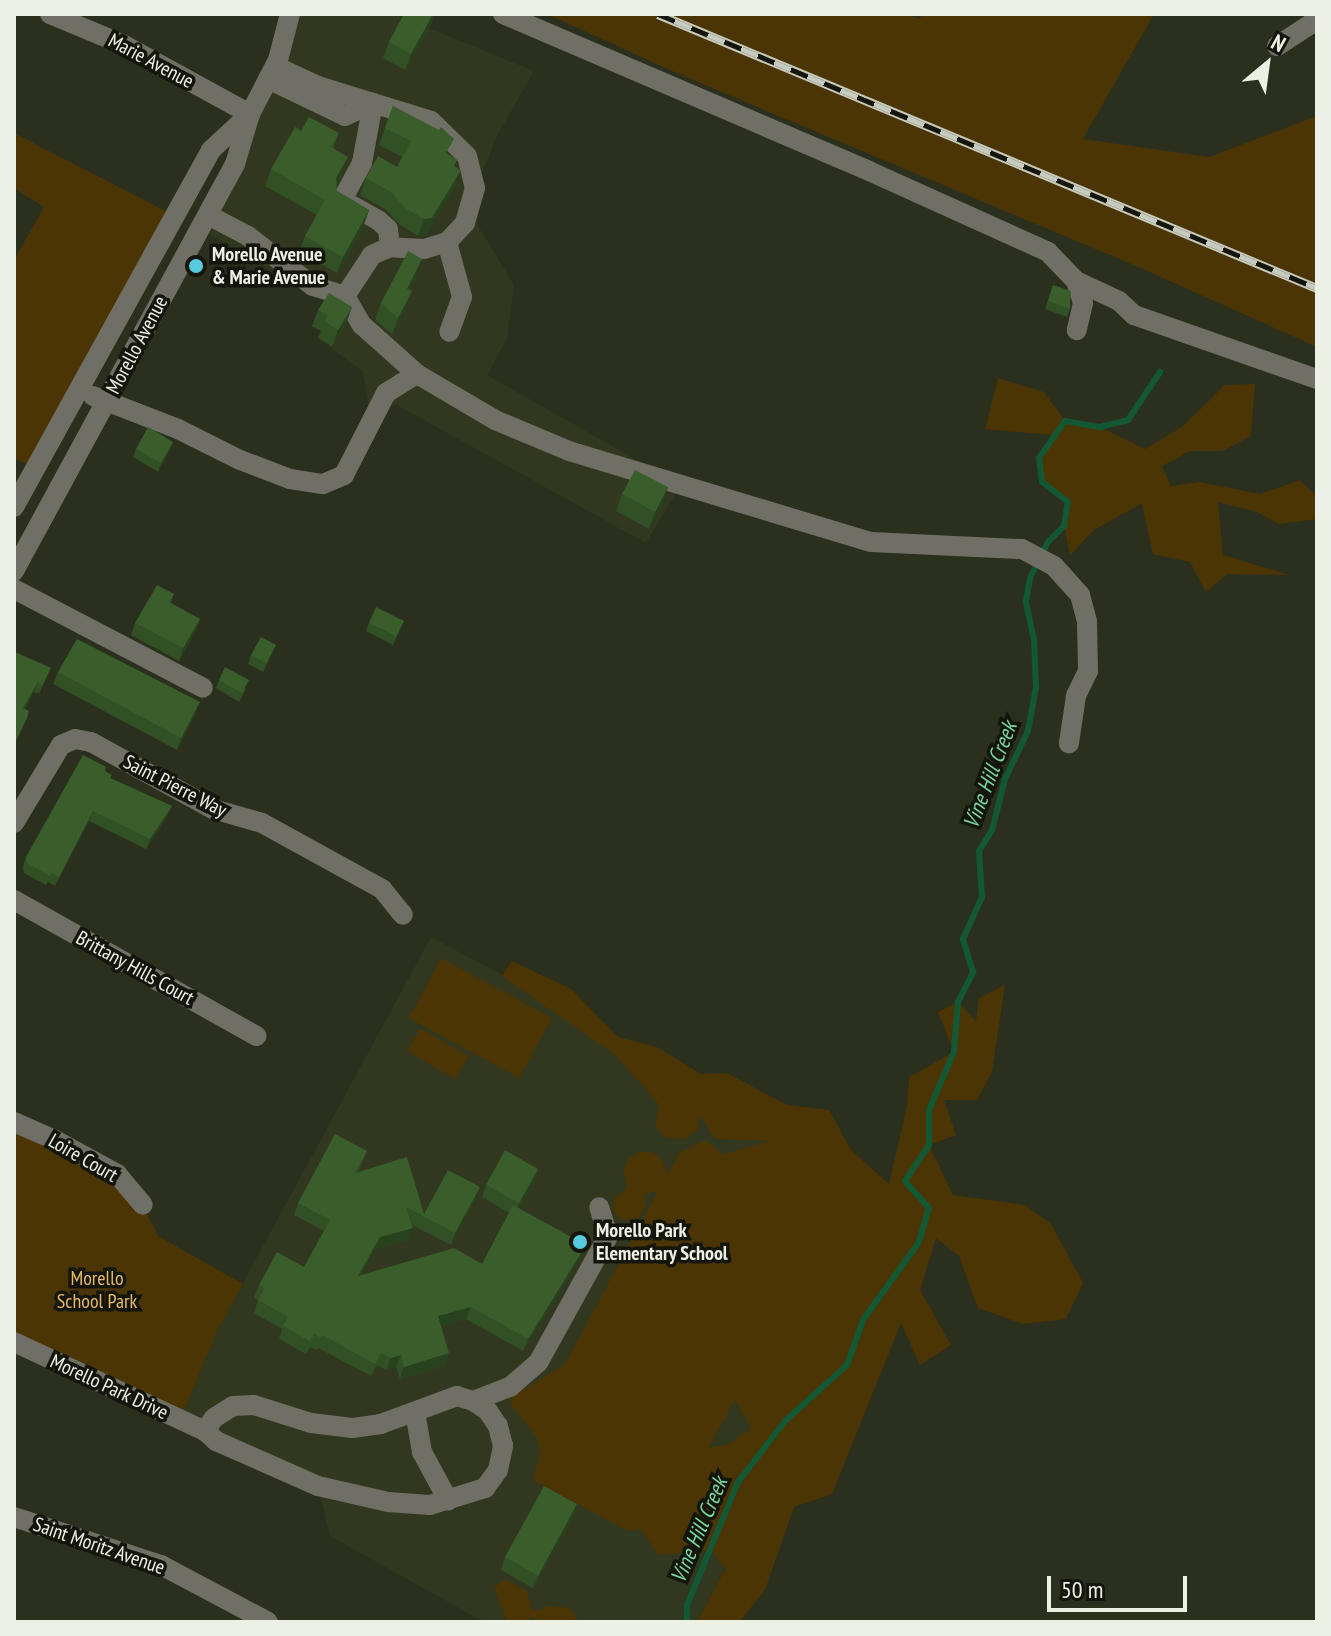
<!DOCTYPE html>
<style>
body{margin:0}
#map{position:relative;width:1331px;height:1636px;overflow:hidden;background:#2b2f1e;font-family:"PT Sans Narrow",sans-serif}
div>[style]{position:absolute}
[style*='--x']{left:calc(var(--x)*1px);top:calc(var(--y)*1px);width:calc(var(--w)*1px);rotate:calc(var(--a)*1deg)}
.built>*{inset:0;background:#32371f}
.green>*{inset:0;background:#4b3505}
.stream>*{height:6px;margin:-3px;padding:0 3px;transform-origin:3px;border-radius:3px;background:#135835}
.minor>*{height:20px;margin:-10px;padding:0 10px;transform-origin:10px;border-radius:10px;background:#706f66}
.rail>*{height:9px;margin-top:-4.5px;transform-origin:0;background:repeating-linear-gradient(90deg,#14160e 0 18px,#c7cabe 0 36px);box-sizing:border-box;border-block:2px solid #c7cabe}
.wall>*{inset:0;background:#315025}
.shaded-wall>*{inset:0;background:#28411e}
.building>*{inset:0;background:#395d2b}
.dots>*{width:22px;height:22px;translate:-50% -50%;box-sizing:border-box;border:4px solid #14160e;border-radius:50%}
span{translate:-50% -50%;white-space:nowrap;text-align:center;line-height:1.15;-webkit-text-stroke:7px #14160e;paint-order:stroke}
.street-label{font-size:20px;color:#edf0e5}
.poi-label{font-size:20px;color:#edf0e5;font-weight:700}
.left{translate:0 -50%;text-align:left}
.park-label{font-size:20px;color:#e9ba63}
.water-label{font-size:22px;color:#7ad69f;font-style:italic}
.frame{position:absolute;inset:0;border:16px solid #edf0e5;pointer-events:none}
.north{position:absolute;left:1227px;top:24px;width:80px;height:80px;-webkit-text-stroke:6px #14160e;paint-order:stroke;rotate:29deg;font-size:22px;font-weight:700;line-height:32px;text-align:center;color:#edf0e5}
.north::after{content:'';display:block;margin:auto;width:28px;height:36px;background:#edf0e5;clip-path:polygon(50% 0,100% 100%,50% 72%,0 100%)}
.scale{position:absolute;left:1047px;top:1576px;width:140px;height:36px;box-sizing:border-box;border:4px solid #edf0e5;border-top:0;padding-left:10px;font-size:24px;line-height:28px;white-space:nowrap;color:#edf0e5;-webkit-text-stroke:6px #14160e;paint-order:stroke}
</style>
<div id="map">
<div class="built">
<div style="clip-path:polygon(294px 14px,394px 14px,534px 71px,498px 134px,475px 190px,477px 224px,514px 285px,507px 339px,487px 375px,681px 485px,646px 543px,395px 404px,381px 415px,369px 409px,363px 372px,318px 338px,322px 332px,312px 326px,325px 300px,200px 229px)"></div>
<div style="clip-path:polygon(431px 937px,800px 1133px,915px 1199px,697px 1622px,484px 1622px,330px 1536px,318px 1486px,180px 1420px,219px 1327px)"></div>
</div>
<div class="green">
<div style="clip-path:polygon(547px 14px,907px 14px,919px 19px,923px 14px,1154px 14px,1083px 139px,1209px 157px,1317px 116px,1317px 347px,1143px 269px,681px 75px)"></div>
<div style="clip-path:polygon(14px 133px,175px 216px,36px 468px,14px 458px,14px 260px,44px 207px,14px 188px)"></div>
<div style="clip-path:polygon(998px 378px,1044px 392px,1065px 421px,1100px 427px,1145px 449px,1182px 427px,1225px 385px,1255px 384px,1251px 436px,1222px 451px,1190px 451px,1162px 466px,1171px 486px,1200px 482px,1260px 494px,1300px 480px,1313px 493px,1317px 491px,1317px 519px,1279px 524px,1257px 512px,1218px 502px,1223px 555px,1290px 575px,1227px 574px,1206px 592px,1190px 562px,1153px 554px,1142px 503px,1094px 530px,1070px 555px,1064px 526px,1068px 502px,1042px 482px,1039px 458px,1051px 435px,985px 429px)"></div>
<div style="clip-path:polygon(441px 958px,552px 1018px,519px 1078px,409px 1018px)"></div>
<div style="clip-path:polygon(evenodd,512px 961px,571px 989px,618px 1037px,657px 1047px,701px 1074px,727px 1073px,787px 1105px,829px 1110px,851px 1150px,889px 1184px,907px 1106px,909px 1077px,954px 1052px,938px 1012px,958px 1002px,976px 1021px,979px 998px,1005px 985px,992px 1072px,977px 1100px,944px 1100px,956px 1135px,929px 1145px,953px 1195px,1025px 1205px,1051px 1224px,1083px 1283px,1066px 1319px,1023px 1324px,978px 1308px,959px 1256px,936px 1238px,920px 1290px,951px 1345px,920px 1365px,901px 1323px,832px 1494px,794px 1507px,765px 1590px,739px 1622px,697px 1622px,725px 1569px,711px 1550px,659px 1555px,640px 1529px,628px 1531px,533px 1480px,541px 1450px,536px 1437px,510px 1403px,513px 1396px,565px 1364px,658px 1191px,644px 1194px,646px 1205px,639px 1218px,629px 1221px,619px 1218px,613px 1210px,613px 1200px,627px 1188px,623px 1171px,629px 1158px,639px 1152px,652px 1152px,662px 1159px,667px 1175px,679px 1153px,705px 1140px,723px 1154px,770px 1141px,715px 1139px,701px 1116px,697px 1130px,686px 1139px,665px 1137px,655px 1126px,659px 1104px,615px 1055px,502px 976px,512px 961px,735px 1400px,751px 1428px,730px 1444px,708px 1448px,735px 1400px)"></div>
<div style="clip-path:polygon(420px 1028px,469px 1056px,455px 1079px,407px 1051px)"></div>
<div style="clip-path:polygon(14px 1122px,55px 1140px,143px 1205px,158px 1236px,243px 1284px,219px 1327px,180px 1420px,14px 1342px)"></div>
<div style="clip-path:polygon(505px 1579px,527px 1591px,532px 1609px,539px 1611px,547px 1606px,564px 1607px,573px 1612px,577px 1622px,538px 1622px,532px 1617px,525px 1622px,507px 1622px,494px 1588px)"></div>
</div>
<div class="stream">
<div style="--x:687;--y:1622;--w:17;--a:-90"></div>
<div style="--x:687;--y:1605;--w:133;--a:-67.5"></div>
<div style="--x:738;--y:1482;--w:78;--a:-52.3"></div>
<div style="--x:786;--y:1420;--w:82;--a:-42"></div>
<div style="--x:847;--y:1365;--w:48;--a:-70.4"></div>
<div style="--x:863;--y:1320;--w:96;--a:-54.3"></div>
<div style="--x:919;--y:1242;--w:35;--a:-74"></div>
<div style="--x:929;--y:1208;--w:36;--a:-132"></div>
<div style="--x:905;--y:1181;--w:43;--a:-56.3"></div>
<div style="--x:929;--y:1145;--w:35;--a:-90"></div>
<div style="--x:929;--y:1110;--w:63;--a:-66.7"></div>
<div style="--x:954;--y:1052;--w:50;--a:-85.4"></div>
<div style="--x:958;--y:1002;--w:34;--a:-63"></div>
<div style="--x:973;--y:972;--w:34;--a:-107"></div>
<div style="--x:963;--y:939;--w:46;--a:-65.7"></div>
<div style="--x:982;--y:897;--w:46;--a:-93.7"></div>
<div style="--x:979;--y:851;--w:25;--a:-58"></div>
<div style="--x:992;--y:830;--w:53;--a:-75.7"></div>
<div style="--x:1005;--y:779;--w:53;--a:-64.4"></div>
<div style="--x:1028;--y:731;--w:45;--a:-79.7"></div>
<div style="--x:1036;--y:687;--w:47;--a:-92.4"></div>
<div style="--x:1034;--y:640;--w:40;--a:-102"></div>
<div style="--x:1026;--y:601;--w:23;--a:-80"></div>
<div style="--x:1030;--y:578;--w:40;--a:-63.4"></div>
<div style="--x:1048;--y:542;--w:23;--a:-45"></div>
<div style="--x:1064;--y:526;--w:24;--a:-81"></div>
<div style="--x:1068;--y:502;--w:33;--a:-142"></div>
<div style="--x:1042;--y:482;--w:24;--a:-97"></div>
<div style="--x:1039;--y:458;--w:45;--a:-54.9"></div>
<div style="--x:1065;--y:421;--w:36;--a:10"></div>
<div style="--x:1100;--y:427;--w:29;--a:-14"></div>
<div style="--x:1128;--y:420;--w:58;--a:-56.3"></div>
</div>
<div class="minor">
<div style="--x:50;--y:14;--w:80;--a:22.7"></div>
<div style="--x:124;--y:45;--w:144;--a:28.7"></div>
<div style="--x:503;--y:14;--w:398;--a:23.2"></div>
<div style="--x:869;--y:171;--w:196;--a:24.3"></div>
<div style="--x:1048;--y:252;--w:40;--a:46"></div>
<div style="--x:1076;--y:281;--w:23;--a:72"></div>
<div style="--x:1083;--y:303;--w:28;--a:103"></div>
<div style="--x:1277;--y:46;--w:48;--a:-33"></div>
<div style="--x:275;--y:66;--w:47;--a:24.9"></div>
<div style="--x:318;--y:86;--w:118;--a:17.2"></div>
<div style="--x:431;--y:121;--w:50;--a:44.2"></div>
<div style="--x:467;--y:156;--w:33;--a:76"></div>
<div style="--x:475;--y:188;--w:36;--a:106"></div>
<div style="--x:465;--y:223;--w:26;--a:133"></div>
<div style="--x:447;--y:242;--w:24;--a:163"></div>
<div style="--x:424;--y:249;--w:34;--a:-177"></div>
<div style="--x:390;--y:247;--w:20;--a:156"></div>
<div style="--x:372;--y:255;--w:49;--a:123.4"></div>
<div style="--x:268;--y:79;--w:85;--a:25.7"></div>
<div style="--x:345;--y:116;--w:31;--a:-25"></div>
<div style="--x:373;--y:103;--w:61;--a:100.4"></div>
<div style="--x:362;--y:163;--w:42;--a:118.4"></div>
<div style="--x:342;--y:200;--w:41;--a:29.1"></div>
<div style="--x:378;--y:220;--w:13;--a:42"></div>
<div style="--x:388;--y:229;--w:18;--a:84"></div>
<div style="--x:208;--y:215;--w:45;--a:27.7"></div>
<div style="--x:248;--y:236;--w:82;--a:37.6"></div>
<div style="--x:313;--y:286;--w:34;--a:17"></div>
<div style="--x:345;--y:296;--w:34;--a:60"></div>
<div style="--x:362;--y:325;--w:74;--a:41.7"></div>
<div style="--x:417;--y:374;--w:91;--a:30.5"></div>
<div style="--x:495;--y:420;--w:80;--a:22.7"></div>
<div style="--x:569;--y:451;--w:315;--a:16.8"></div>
<div style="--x:871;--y:542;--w:151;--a:2.7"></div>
<div style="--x:1022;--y:549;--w:36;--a:28"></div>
<div style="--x:1054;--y:566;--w:39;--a:48"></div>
<div style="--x:1080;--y:595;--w:28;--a:75"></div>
<div style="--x:1087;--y:622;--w:49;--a:88.8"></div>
<div style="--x:1088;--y:671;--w:28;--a:116"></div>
<div style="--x:1076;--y:696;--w:48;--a:98.5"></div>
<div style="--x:447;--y:242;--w:57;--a:74.7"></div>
<div style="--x:462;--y:297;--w:37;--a:110"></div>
<div style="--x:1076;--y:281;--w:47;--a:24.9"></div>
<div style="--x:1119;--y:301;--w:21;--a:43"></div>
<div style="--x:1134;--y:315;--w:194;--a:19.3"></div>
<div style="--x:93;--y:396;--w:91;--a:21.2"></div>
<div style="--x:178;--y:429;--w:69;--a:26.6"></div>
<div style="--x:240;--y:460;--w:53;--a:20.8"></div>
<div style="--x:290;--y:479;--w:33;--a:9"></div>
<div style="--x:323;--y:484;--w:23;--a:-23"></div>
<div style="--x:344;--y:475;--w:92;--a:-62.9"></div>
<div style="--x:386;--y:393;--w:36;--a:-32"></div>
<div style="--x:14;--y:507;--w:408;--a:-61.1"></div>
<div style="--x:211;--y:150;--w:53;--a:-42.7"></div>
<div style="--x:14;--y:571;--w:463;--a:-61.5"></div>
<div style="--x:235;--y:164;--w:52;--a:-73.3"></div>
<div style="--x:250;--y:114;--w:61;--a:-62.6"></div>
<div style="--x:278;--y:60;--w:48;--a:-75.4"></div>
<div style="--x:14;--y:589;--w:213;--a:27.6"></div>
<div style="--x:14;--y:823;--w:91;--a:-58.9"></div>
<div style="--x:61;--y:745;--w:15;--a:-23"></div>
<div style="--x:75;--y:739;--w:16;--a:11"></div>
<div style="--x:91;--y:742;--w:139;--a:28.8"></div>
<div style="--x:213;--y:809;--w:51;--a:15.9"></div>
<div style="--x:262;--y:823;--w:137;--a:28.8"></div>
<div style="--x:382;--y:889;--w:33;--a:51"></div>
<div style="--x:14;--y:900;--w:278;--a:29.3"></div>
<div style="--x:14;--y:1122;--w:45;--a:23.7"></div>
<div style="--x:55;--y:1140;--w:71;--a:28.7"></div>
<div style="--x:117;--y:1174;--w:40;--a:50"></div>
<div style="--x:14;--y:1342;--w:211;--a:25"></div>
<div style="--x:205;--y:1431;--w:15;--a:42"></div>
<div style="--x:216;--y:1441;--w:111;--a:23.8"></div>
<div style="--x:318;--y:1486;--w:72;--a:12.9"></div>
<div style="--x:388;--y:1502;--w:42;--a:4.1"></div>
<div style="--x:430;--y:1505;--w:58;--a:-17.2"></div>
<div style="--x:485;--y:1488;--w:22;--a:-54"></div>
<div style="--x:498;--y:1470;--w:25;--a:-78"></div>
<div style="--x:503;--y:1446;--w:21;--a:-104"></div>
<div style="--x:498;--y:1426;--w:18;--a:-124"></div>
<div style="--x:488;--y:1411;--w:18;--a:-146"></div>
<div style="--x:473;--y:1401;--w:17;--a:-163"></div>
<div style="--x:457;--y:1396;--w:81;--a:159.8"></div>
<div style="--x:381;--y:1424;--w:29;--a:172"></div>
<div style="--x:352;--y:1428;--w:41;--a:-173"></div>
<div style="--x:311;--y:1423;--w:60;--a:-162.5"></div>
<div style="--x:254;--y:1405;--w:21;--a:177"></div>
<div style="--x:233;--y:1406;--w:22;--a:148"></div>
<div style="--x:214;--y:1418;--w:16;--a:125"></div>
<div style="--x:473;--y:1401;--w:40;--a:-21"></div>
<div style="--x:510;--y:1387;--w:37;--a:-41"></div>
<div style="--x:538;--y:1363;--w:145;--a:-61.1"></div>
<div style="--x:608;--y:1236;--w:30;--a:-107"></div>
<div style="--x:415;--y:1412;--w:41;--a:80.1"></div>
<div style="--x:422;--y:1452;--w:55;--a:61.6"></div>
<div style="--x:14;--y:1517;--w:155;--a:18.1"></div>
<div style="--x:161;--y:1565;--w:121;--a:28"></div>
</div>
<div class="rail">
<div style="--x:658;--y:14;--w:714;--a:22.58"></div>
</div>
<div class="wall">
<div style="clip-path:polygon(404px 14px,434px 14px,431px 24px,405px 70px,383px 58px,389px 42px)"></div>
<div style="clip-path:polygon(393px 106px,448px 155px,455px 166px,455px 186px,426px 235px,418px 236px,400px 225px,385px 209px,360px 195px,366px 178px,397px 167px,402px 157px,379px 145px)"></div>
<div style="clip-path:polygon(301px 131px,339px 133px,333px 149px,342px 173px,337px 183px,337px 191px,369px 210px,363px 227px,337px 273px,299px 252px,305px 236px,317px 215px,265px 186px,271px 169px)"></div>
<div style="clip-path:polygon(416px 275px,409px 290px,406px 308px,392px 334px,375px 320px,381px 303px)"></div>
<div style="clip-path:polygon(1053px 285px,1070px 309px,1067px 317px,1045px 309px)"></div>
<div style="clip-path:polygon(318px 310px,346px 324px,332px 346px,318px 338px,321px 331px,312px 326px)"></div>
<div style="clip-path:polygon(173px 442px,170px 450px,158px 472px,133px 457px,136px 449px)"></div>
<div style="clip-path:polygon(668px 487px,662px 504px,649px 529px,616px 511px,622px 494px)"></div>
<div style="clip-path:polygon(174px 594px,171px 603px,200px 619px,195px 632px,179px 661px,131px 635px,135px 623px)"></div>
<div style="clip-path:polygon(404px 621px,393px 645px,366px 631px,369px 623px)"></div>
<div style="clip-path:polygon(276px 645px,263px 672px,248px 664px,251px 655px)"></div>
<div style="clip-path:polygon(14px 654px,51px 668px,39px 694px,34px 692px,25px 709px,27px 718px,14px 746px)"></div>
<div style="clip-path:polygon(58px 672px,195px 714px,177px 750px,53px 684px)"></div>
<div style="clip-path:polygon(219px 680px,246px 689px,239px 702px,216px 688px)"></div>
<div style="clip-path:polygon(105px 771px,110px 778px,172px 806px,168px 815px,146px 849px,89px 821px,55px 886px,48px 882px,46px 885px,24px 873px,23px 867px,26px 857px)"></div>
<div style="clip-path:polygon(367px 1151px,358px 1172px,424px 1214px,480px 1187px,475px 1199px,451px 1245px,412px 1225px,408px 1240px,375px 1249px,361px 1275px,482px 1264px,509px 1213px,482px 1197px,486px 1185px,538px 1169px,534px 1181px,519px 1208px,581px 1257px,523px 1351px,466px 1319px,441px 1327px,445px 1366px,400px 1379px,396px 1367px,386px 1370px,377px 1365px,371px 1376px,318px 1348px,316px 1350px,310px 1347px,306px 1354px,279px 1339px,282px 1329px,254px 1313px,258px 1300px,254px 1298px,259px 1285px,304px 1267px,324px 1231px,294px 1215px,298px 1203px)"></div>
<div style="clip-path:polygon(573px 1517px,533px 1588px,501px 1570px,505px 1557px)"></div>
</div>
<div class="shaded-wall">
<div style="clip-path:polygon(433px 14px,434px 14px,431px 24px,405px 70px,411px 54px)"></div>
<div style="clip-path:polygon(348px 157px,342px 173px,330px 195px,336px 178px)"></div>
<div style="clip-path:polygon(461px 170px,455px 186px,426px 235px,418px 236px,424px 219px)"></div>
<div style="clip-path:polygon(369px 210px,363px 227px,337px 273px,343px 257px)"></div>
<div style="clip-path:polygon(422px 259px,416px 275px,401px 305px,407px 289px)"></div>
<div style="clip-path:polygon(412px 291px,406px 308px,392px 334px,398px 318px)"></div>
<div style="clip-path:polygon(352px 307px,346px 324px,332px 346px,338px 330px)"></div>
<div style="clip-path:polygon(173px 442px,170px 450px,158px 472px,161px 463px)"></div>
<div style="clip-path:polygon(668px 487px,662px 504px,649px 529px,655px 512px)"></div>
<div style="clip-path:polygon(200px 619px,195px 632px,179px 661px,183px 648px)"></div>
<div style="clip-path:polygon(38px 682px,34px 692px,20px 718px,23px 708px)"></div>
<div style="clip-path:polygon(200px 702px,195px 714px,177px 750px,181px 738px)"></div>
<div style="clip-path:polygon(172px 806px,168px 815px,146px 849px,150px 839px)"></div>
<div style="clip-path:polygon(93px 811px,89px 821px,55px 886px,59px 877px)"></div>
<div style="clip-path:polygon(538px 1169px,534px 1181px,515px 1216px,519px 1203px)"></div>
<div style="clip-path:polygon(480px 1187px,475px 1199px,451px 1245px,455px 1233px)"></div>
<div style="clip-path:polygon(413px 1228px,408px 1240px,375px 1249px,354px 1288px,358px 1276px,380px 1237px)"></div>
<div style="clip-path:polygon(586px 1245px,581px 1257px,523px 1351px,528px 1339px)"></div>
<div style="clip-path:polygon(471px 1307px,466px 1319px,434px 1329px,438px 1316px)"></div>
<div style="clip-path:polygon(449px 1353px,445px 1366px,400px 1379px,404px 1367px)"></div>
<div style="clip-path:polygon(401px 1355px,396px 1367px,386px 1370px,391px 1358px)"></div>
<div style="clip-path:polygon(577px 1504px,573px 1517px,533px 1588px,538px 1576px)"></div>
</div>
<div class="building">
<div style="clip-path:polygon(404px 14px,433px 14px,411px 54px,389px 42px)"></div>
<div style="clip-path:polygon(393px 106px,439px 130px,441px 127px,454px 139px,446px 153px,457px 160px,454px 166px,461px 170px,432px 218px,424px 219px,406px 209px,391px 192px,366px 178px,378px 156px,397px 167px,411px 141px,385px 128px)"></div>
<div style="clip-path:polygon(309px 117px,339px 133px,331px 147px,348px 157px,336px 178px,337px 191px,369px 210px,343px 257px,305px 236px,325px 200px,271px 169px,295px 127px,301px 131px)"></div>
<div style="clip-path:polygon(408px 251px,422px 259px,407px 289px,412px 291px,398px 318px,381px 303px)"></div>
<div style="clip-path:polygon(1053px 285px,1071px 291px,1070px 309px,1048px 301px)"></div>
<div style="clip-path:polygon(329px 293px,352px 307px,338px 330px,324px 321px,328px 316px,318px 310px)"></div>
<div style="clip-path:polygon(148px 427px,173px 442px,161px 463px,136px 449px)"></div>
<div style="clip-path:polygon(635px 470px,668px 487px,655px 512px,622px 494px)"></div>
<div style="clip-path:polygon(157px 585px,174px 594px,169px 602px,200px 619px,183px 648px,135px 623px)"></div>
<div style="clip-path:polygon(376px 607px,404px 621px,396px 636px,369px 623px)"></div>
<div style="clip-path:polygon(261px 637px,276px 645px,266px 663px,251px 655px)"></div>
<div style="clip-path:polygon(77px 639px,200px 702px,181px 738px,58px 672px)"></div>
<div style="clip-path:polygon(15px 652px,51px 668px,42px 685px,38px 682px,23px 708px,29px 711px,27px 718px,14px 743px,14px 654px)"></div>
<div style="clip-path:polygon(225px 667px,249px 680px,242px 693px,219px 680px)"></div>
<div style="clip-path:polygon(83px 755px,106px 767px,105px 771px,112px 775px,110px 778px,172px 806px,150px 839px,93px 811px,59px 877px,52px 873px,50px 876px,27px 863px,26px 857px)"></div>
<div style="clip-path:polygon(335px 1134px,367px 1151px,355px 1173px,407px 1157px,424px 1214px,448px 1170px,480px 1187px,455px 1233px,406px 1207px,413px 1228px,380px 1237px,358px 1276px,454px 1248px,482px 1264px,513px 1205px,586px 1245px,528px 1339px,471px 1307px,438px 1316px,449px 1353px,404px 1367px,401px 1355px,391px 1358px,381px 1353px,375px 1364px,322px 1335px,321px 1338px,314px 1334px,310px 1341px,283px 1326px,288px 1317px,258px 1300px,265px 1288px,259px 1285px,277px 1252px,304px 1267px,330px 1220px,298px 1203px)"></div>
<div style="clip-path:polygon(505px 1150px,538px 1169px,519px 1203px,486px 1185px)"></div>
<div style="clip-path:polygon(544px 1486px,577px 1504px,538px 1576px,505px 1557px)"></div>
</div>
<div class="dots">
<div style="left:196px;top:266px;background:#55cae0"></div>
<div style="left:580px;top:1242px;background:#55cae0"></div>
</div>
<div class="street-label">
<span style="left:151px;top:61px;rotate:28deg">Marie Avenue</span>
<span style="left:137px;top:345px;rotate:-62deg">Morello Avenue</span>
<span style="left:175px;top:786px;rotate:27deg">Saint Pierre Way</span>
<span style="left:135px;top:968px;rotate:29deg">Brittany Hills Court</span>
<span style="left:83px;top:1158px;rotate:30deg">Loire Court</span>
<span style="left:109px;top:1387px;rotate:25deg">Morello Park Drive</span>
<span style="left:99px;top:1546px;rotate:19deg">Saint Moritz Avenue</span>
</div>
<div class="poi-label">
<span class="left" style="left:212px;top:266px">Morello Avenue<br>&amp; Marie Avenue</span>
<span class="left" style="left:596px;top:1242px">Morello Park<br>Elementary School</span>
</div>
<div class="park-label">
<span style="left:97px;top:1290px">Morello<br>School Park</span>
</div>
<div class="water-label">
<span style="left:990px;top:775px;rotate:-69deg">Vine Hill Creek</span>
<span style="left:699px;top:1530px;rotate:-67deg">Vine Hill Creek</span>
</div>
<div class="frame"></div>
<div class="north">N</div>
<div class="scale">50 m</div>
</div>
